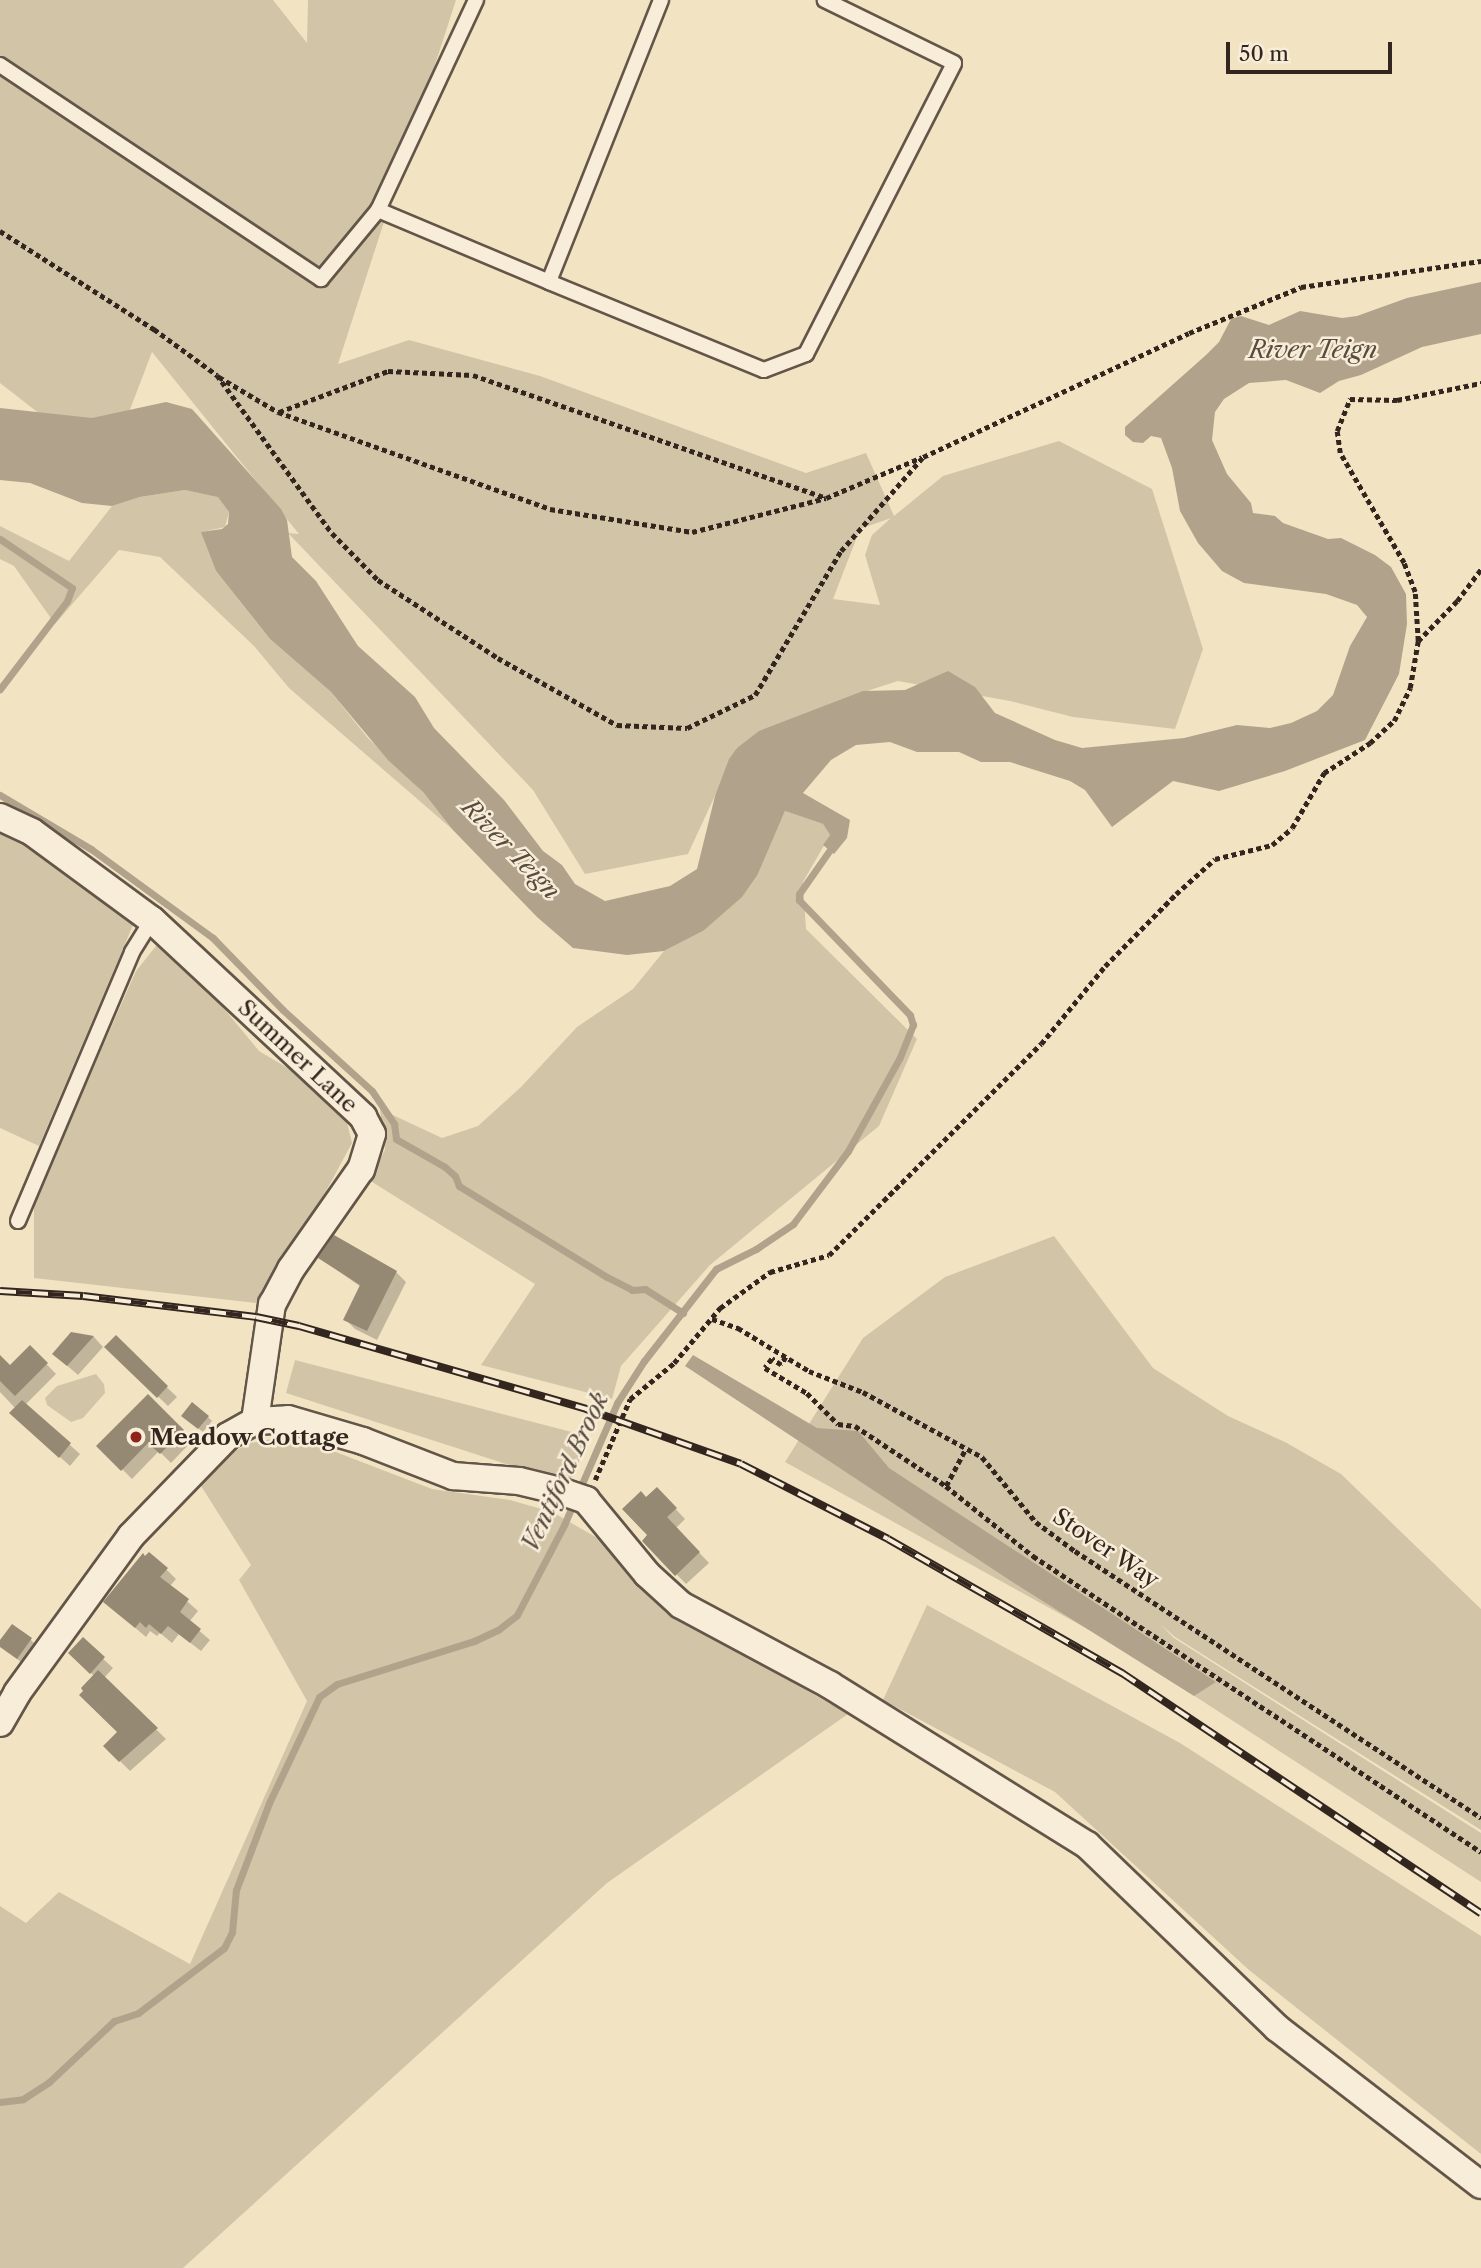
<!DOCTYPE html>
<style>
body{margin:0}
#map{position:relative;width:1481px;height:2268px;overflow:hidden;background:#f2e4c3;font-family:"Libre Caslon Text",serif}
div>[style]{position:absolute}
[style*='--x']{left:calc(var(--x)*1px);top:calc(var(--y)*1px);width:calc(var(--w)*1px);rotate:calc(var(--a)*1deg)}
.green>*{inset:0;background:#d2c4a7}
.water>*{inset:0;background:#b1a38b}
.shadow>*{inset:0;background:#0003}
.stream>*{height:7px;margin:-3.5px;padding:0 3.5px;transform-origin:3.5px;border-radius:3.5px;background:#b1a38b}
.building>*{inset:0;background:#968974}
.path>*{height:4.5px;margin-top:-2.25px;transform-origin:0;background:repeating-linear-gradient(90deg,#33261f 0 5px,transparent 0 8.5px)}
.roads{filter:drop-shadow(2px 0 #635648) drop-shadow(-2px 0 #635648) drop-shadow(0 2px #635648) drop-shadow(0 -2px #635648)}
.service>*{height:14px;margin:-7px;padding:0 7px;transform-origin:7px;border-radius:7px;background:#f7edd8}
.minor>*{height:26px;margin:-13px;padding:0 13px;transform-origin:13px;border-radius:13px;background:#f7edd8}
.rail>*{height:8px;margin-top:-4px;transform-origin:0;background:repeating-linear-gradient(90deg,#f7edd8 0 16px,#33261f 0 32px);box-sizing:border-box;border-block:2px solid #33261f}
.dots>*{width:19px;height:19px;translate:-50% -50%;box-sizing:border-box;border:4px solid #f7edd8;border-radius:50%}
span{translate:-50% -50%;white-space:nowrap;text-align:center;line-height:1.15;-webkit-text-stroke:5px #f7edd8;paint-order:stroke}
.street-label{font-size:23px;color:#33261f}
.poi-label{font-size:23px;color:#33261f;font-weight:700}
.left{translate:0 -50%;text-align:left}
.water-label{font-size:24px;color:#594c3f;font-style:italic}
.scale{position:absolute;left:1226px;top:42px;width:166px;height:32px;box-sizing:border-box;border:4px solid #33261f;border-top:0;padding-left:9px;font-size:21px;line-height:24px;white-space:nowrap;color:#33261f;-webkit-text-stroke:5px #f7edd8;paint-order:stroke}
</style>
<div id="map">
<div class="green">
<div style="clip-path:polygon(evenodd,0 0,273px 0,307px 43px,308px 0,456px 0,338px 364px,409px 340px,540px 376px,806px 473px,866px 453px,894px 516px,943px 476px,1059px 441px,1152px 489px,1203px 649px,1175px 729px,1073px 717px,1010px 701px,898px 681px,870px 690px,737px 748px,688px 854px,585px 874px,533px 790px,288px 533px,299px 534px,152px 352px,108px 467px,0 383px,0 0,891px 518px,872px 535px,865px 555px,880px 605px,833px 599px,860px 529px,891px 518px)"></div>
<div style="clip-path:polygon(185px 490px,218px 496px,229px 512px,225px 527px,202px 532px,216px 571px,270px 639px,331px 692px,367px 737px,423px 792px,452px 829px,289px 688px,254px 646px,160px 557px,119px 550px,55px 624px,14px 566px,0 559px,0 526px,69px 561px,112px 506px,140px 497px)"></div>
<div style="clip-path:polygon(785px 811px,823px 824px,830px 835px,803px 882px,806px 929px,917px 1039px,879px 1126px,710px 1265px,621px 1366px,612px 1399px,481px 1365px,535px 1284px,369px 1180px,385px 1150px,380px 1109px,442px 1138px,478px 1126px,521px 1087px,577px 1027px,633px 989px,664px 951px,703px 931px,758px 874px)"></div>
<div style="clip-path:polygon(0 832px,25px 843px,133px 925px,39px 1146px,0 1128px)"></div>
<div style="clip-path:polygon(156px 946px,178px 961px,212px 994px,259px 1051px,301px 1076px,346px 1118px,352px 1143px,265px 1304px,34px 1278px,34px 1202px,136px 971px)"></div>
<div style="clip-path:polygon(1054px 1236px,1153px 1368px,1228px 1416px,1285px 1442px,1341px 1474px,1481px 1609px,1481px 1830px,1175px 1637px,1160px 1624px,1174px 1638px,1481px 1833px,1481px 1882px,1113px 1643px,785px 1462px,863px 1338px,945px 1277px)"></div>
<div style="clip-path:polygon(295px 1360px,591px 1437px,568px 1484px,286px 1393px)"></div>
<div style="clip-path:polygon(96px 1374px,104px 1384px,105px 1393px,83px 1418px,71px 1422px,47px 1405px,45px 1398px,57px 1386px)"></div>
<div style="clip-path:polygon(282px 1437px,328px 1449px,432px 1489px,510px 1500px,552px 1512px,601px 1540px,672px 1613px,848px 1714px,607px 1883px,183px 2268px,0 2268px,0 1906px,26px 1923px,59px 1892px,190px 1964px,307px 1701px,239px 1580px,251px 1565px,196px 1478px,226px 1455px,251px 1443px)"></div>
<div style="clip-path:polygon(927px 1605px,1180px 1743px,1481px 1936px,1481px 2154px,1249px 1970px,1055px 1792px,883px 1700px)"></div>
</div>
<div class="water">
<div style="clip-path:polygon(1481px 282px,1481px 334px,1422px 347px,1361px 375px,1339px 381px,1320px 393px,1286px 380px,1249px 383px,1224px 399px,1215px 412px,1212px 440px,1227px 474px,1251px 503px,1253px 513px,1275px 516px,1283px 523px,1328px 539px,1341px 538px,1375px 555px,1391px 567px,1406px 594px,1407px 624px,1399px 674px,1365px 740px,1285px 771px,1219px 791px,1173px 781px,1112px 827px,1085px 790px,1070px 781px,1010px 762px,981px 762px,959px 752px,917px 752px,890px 742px,856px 745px,831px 760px,803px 793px,850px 820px,847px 838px,834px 854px,823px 845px,830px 835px,823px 824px,785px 811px,758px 874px,742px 897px,703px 931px,664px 951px,627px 955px,573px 948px,537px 917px,452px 829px,423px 792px,388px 760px,331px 692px,270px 639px,216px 571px,201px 532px,222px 529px,228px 524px,229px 512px,218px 497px,185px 490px,140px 497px,112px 506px,82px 503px,30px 483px,0 480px,0 408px,92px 418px,166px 402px,192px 409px,281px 509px,287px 520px,292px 557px,316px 581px,358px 646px,415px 697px,434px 728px,504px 800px,543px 851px,562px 865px,575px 884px,605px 901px,670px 886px,697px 869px,715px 796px,729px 759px,737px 748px,759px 731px,863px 691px,905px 690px,948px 671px,975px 687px,995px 713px,1055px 740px,1082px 748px,1184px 738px,1237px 725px,1270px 728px,1291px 723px,1317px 711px,1333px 695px,1350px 646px,1367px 617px,1357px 605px,1326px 594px,1244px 583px,1222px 571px,1198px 543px,1180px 511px,1172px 468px,1161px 438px,1151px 436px,1143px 443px,1133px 442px,1125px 435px,1125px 427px,1206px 355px,1219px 342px,1231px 319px,1241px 316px,1269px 325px,1300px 311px,1342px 318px,1357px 316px,1407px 298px)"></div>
<div style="clip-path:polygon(693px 1355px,817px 1428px,858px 1431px,889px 1468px,1216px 1682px,1194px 1696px,1014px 1583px,685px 1366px)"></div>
</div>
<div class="shadow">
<div style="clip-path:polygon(320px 1258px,396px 1272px,406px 1282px,377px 1340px,355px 1329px,345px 1319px,361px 1287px)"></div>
<div style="clip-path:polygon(72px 1334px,94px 1337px,103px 1347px,78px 1375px,64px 1363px)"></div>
<div style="clip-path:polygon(116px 1338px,177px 1397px,168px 1406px,106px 1347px)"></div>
<div style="clip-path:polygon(30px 1347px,56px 1374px,25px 1405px,80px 1454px,70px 1466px,22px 1423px,15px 1408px,0 1392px,0 1357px,10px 1367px)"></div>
<div style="clip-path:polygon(148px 1397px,192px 1441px,171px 1463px,159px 1451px,132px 1479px,99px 1446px)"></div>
<div style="clip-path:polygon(208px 1417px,212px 1421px,203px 1432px,188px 1420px)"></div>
<div style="clip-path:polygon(657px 1489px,685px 1519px,676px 1528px,709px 1563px,686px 1584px,644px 1541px,649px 1535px,646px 1499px)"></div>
<div style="clip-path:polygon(166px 1569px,176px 1579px,170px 1586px,198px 1611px,189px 1622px,210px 1640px,201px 1651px,179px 1634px,172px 1643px,160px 1633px,157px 1636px,150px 1631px,146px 1637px,105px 1602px)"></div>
<div style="clip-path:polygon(30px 1639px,40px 1649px,27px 1667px,0 1645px)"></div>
<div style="clip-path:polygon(83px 1640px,113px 1668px,104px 1678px,166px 1739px,130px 1771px,105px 1746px,119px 1732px,94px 1676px,70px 1653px)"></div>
</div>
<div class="stream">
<div style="--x:0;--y:539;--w:87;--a:34.2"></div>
<div style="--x:72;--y:588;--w:14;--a:111"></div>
<div style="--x:67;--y:601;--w:111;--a:127.3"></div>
<div style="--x:0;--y:795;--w:106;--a:30.7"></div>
<div style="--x:91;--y:849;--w:151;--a:36.1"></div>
<div style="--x:213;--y:938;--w:100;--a:45.8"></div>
<div style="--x:283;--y:1010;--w:120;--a:42.3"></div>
<div style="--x:372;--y:1091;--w:40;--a:56"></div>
<div style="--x:394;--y:1124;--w:15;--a:82"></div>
<div style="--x:396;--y:1139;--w:56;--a:29.7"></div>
<div style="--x:445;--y:1167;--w:13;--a:42"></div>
<div style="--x:455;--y:1176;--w:11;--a:68"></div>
<div style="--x:459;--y:1186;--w:174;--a:31.6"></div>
<div style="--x:607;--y:1277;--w:28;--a:27"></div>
<div style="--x:632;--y:1290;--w:13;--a:-4"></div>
<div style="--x:645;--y:1289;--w:45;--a:32.3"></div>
<div style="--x:0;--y:2102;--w:23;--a:-7"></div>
<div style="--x:23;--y:2099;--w:31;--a:-33"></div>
<div style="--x:49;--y:2082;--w:89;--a:-43.2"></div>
<div style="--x:114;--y:2021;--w:25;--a:-18"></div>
<div style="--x:138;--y:2013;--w:108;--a:-37.1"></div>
<div style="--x:224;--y:1948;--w:18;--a:-63"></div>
<div style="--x:232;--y:1932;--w:42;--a:-84.6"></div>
<div style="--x:236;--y:1890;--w:93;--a:-69.2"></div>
<div style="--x:269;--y:1803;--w:117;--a:-64.7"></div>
<div style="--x:319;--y:1697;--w:22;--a:-36"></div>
<div style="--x:337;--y:1684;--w:144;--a:-17.4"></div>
<div style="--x:474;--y:1641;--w:26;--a:-25"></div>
<div style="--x:498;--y:1630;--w:24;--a:-38"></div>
<div style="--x:517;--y:1615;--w:102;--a:-62.4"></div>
<div style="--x:564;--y:1525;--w:133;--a:-66.5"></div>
<div style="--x:617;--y:1403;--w:50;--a:-57.3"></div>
<div style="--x:644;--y:1361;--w:117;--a:-52"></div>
<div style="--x:716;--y:1269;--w:45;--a:-26.6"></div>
<div style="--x:756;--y:1249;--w:45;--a:-34"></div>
<div style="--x:793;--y:1224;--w:91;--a:-53"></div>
<div style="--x:848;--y:1151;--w:107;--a:-61"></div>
<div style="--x:900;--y:1057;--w:35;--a:-68"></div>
<div style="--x:913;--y:1025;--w:10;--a:-107"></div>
<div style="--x:910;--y:1015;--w:160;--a:-134"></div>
<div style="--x:799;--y:900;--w:6;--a:-90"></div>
<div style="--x:799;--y:894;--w:61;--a:-55"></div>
</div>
<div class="building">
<div style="clip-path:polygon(334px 1235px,397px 1271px,367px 1331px,343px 1320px,360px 1285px,318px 1258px)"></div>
<div style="clip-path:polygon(71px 1332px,94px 1336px,67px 1366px,52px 1354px)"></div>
<div style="clip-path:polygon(116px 1335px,168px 1386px,157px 1398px,104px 1347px)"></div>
<div style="clip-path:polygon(30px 1345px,48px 1363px,15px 1396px,0 1381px,0 1355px,10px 1365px)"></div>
<div style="clip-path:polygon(148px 1394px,184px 1430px,160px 1454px,148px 1443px,121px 1471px,96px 1446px)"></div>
<div style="clip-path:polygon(22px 1400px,71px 1443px,59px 1458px,9px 1413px)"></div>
<div style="clip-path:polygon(192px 1402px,209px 1416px,198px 1429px,181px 1416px)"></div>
<div style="clip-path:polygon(657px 1487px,677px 1508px,667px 1517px,700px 1552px,675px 1576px,642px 1541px,647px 1535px,622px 1509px,641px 1491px,646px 1497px)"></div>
<div style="clip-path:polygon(149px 1552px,168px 1568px,160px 1577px,189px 1599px,180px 1612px,201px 1629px,190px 1643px,168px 1626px,161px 1634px,149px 1624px,146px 1628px,140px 1622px,135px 1628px,103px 1602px,143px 1553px,145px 1556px)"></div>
<div style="clip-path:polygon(12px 1624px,32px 1638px,17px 1659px,0 1647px,0 1640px)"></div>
<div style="clip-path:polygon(83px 1637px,105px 1657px,90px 1674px,68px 1653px)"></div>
<div style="clip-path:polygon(98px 1670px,158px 1728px,119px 1762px,103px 1746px,117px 1732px,79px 1695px,83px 1691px,81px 1688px)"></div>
</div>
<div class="path">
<div style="--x:0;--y:231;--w:183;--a:32.5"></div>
<div style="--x:154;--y:329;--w:78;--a:36.1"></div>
<div style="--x:217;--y:375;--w:195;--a:54"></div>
<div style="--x:332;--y:533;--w:66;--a:45.6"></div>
<div style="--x:378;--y:580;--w:143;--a:33"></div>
<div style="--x:498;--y:658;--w:137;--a:29.4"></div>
<div style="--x:617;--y:725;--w:70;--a:2.5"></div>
<div style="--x:687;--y:728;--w:76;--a:-25.9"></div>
<div style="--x:755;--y:695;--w:168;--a:-59.2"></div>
<div style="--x:841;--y:551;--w:125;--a:-48.9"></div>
<div style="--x:923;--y:457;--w:293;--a:-25"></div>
<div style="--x:1189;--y:333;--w:121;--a:-22.3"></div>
<div style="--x:1301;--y:287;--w:182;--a:-8.2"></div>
<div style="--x:219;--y:377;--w:69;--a:30.7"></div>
<div style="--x:278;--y:412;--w:289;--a:19.6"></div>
<div style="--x:550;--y:509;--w:144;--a:9.2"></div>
<div style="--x:692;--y:532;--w:138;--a:-14.2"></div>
<div style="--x:826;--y:498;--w:104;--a:-23.1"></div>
<div style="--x:279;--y:412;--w:116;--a:-20.6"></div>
<div style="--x:388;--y:371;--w:85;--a:2.7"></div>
<div style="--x:473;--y:375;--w:374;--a:19.2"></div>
<div style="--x:1418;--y:641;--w:56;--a:-45.7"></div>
<div style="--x:1457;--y:601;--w:40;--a:-53"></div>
<div style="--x:712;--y:1319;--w:28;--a:19"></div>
<div style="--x:738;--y:1328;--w:83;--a:31.2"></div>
<div style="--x:809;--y:1371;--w:58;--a:21.3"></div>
<div style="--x:863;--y:1392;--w:136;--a:28.6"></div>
<div style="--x:982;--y:1457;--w:85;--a:50.3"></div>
<div style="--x:1036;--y:1522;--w:49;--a:36.6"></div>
<div style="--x:1075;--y:1551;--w:486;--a:33.3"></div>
<div style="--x:786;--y:1357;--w:9;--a:122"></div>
<div style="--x:781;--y:1365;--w:11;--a:-146"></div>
<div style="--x:772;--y:1359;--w:11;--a:128"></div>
<div style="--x:765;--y:1368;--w:49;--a:30.8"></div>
<div style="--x:807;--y:1393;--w:44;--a:45"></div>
<div style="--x:838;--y:1424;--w:17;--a:7"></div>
<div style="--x:855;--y:1426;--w:109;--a:33.4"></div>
<div style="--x:946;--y:1486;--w:112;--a:38.8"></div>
<div style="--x:1033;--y:1556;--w:537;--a:33.45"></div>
<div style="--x:595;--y:1480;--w:88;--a:-66.6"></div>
<div style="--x:630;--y:1399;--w:57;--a:-39.3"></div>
<div style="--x:674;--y:1363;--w:72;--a:-50.1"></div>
<div style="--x:720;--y:1308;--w:62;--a:-35.8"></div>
<div style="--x:770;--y:1272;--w:61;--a:-16.1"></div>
<div style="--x:829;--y:1255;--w:299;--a:-44.9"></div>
<div style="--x:1041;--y:1044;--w:101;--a:-50.6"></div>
<div style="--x:1105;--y:966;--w:101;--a:-45.4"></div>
<div style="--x:1176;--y:894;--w:52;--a:-41.9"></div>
<div style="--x:1215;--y:859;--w:59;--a:-13.8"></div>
<div style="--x:1272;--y:845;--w:26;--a:-40"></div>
<div style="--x:1292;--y:828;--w:64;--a:-59.8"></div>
<div style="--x:1324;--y:773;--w:55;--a:-33.1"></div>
<div style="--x:1370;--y:743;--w:33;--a:-43"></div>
<div style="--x:1394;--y:721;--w:37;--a:-64"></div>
<div style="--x:1410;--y:688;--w:48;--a:-80.3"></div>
<div style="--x:1418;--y:641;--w:49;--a:-93.5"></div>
<div style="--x:1415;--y:592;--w:31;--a:-111"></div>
<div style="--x:1404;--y:563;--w:127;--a:-120.2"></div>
<div style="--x:1340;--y:453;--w:22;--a:-98"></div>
<div style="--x:1337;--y:431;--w:35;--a:-68"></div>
<div style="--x:1350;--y:399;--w:47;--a:1.2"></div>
<div style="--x:1397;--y:400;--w:86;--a:-11.4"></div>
<div style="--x:946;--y:1486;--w:41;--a:-62.2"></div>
</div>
<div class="roads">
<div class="service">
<div style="--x:476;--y:0;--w:232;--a:115"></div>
<div style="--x:378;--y:210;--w:186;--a:22.8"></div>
<div style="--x:661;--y:0;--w:303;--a:111.7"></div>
<div style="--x:549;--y:282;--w:232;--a:22.3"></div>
<div style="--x:764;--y:370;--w:45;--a:-20.9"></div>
<div style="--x:806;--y:354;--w:326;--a:-63"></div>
<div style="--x:954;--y:63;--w:144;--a:-154"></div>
<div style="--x:0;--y:65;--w:386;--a:33.7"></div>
<div style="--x:321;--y:279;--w:89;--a:-50.4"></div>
<div style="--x:18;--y:1221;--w:292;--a:-67"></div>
<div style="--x:132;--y:952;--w:38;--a:-58"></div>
</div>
<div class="minor">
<div style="--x:0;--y:817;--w:35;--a:25"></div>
<div style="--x:32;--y:832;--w:149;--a:36.3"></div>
<div style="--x:152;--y:920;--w:289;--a:43"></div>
<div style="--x:363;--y:1117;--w:19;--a:62"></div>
<div style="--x:372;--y:1134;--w:37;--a:107"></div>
<div style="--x:361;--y:1169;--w:122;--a:125"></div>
<div style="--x:291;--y:1269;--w:40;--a:118"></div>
<div style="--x:272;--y:1304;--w:118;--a:98.3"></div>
<div style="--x:0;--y:1723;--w:34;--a:-60"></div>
<div style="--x:17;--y:1693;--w:194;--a:-54"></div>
<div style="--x:131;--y:1536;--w:139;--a:-45.9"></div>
<div style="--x:228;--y:1436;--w:31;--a:-29"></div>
<div style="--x:255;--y:1421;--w:33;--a:-3"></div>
<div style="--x:288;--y:1419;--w:78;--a:16.3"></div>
<div style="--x:363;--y:1441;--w:97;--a:21.3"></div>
<div style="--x:453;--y:1476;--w:66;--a:4.3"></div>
<div style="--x:519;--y:1481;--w:42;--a:13.7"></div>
<div style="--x:560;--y:1491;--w:28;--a:19"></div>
<div style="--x:586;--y:1500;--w:96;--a:50.5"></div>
<div style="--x:647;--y:1574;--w:46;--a:42.4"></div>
<div style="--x:681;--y:1605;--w:169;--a:28.2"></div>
<div style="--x:830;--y:1685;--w:303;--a:31.9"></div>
<div style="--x:1087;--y:1845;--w:264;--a:43.9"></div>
<div style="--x:1277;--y:2028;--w:257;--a:37.6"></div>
</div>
</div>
<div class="rail">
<div style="--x:0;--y:1291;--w:83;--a:3.4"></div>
<div style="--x:83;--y:1296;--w:174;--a:6.9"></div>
<div style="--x:256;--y:1317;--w:44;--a:11.8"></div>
<div style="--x:299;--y:1326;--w:299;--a:16.1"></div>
<div style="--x:586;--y:1409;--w:164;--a:19.5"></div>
<div style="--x:741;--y:1464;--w:165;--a:27"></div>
<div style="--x:888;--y:1539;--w:270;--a:29.8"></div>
<div style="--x:1122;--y:1673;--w:432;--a:33.8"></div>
</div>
<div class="dots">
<div style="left:136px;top:1437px;background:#8f2418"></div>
</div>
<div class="street-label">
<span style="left:298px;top:1056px;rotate:43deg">Summer Lane</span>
<span style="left:1106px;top:1548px;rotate:34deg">Stover Way</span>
</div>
<div class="poi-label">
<span class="left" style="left:150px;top:1437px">Meadow Cottage</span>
</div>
<div class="water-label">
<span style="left:1313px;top:350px">River Teign</span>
<span style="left:511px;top:849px;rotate:46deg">River Teign</span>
<span style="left:565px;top:1472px;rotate:-65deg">Ventiford Brook</span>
</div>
<div class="scale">50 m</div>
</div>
